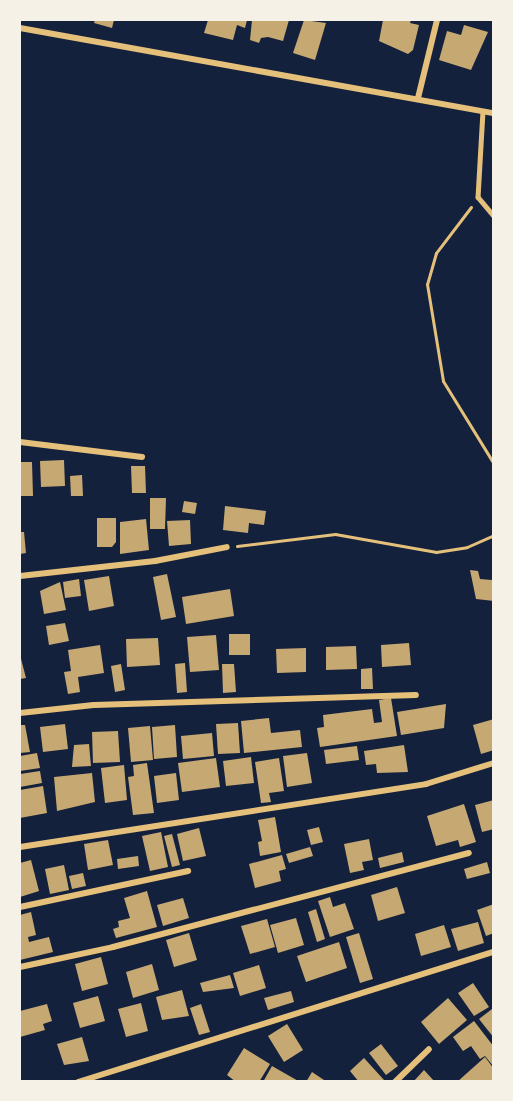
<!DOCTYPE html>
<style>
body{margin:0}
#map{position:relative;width:513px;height:1101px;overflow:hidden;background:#14213d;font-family:"Nunito Sans",sans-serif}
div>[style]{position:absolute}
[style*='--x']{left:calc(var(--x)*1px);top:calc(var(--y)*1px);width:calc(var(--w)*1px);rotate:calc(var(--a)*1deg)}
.building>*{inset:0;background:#c6a872}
.path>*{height:3px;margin:-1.5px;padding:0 1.5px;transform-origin:1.5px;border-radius:1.5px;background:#e5c07b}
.service>*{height:4.5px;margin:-2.25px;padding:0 2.25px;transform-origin:2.25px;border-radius:2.25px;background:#e5c07b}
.minor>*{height:6px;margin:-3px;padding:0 3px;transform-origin:3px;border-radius:3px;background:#e5c07b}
span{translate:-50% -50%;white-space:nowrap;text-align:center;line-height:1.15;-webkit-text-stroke:6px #f6f1e7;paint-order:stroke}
.frame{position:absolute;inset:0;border:21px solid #f6f1e7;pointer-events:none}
</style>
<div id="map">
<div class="building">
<div style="clip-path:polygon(95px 20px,114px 20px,112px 28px,94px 23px)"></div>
<div style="clip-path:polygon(208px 20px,247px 20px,245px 28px,237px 25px,233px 40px,204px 33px)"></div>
<div style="clip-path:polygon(252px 20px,289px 20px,283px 41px,268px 37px,261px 38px,259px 43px,250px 40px)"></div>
<div style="clip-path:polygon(304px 20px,326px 23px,315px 60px,293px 53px)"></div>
<div style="clip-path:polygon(383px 20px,411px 20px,410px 23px,419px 25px,413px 50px,408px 54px,379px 41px)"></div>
<div style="clip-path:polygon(464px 25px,488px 32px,471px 70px,439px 60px,447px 31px,461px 35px)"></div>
<div style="clip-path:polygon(64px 460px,65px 486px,41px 487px,40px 461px)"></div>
<div style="clip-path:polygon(20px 462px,32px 462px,33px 496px,20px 496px)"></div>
<div style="clip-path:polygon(131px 466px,145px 466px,146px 493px,132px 493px)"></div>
<div style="clip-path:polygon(82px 475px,83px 496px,71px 496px,70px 476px)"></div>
<div style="clip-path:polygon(150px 498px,166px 498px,165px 529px,150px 529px)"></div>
<div style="clip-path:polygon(184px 501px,197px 503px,195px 514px,182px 512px)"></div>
<div style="clip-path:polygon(225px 506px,266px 511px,264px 525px,249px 523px,248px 533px,223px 530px)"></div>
<div style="clip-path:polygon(97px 518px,116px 518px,116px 542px,112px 547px,97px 547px)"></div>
<div style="clip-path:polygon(146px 519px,149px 550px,120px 554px,120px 522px)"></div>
<div style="clip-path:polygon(190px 520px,191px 544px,169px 546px,167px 521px)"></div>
<div style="clip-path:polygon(20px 532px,24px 532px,26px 553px,20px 554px)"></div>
<div style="clip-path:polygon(470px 570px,478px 571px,480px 579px,492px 580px,494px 601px,476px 599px)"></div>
<div style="clip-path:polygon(167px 574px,176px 617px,161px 620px,153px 577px)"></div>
<div style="clip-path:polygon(109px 576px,114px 606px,89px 611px,84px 580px)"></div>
<div style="clip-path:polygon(79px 579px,81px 596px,65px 598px,63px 582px)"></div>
<div style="clip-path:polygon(60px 582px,66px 610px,44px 614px,40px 591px)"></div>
<div style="clip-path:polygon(230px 589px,234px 616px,186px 624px,182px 597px)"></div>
<div style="clip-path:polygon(65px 623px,69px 641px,49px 645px,46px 626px)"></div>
<div style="clip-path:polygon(229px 634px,250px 634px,250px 655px,229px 655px)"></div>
<div style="clip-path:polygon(216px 635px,219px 670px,190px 672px,187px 637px)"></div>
<div style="clip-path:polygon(158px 638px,160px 665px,127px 667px,126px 639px)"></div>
<div style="clip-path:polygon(409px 643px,411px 665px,382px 667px,381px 645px)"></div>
<div style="clip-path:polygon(100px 645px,104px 673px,78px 677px,80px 692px,68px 694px,64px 672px,71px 671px,68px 650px)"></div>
<div style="clip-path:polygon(356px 646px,357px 669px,326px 670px,326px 647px)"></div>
<div style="clip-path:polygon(306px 648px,306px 672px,277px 673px,276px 649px)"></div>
<div style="clip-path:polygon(20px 655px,26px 678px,20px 679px)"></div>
<div style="clip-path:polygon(185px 663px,187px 692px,177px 693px,175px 664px)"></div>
<div style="clip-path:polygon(121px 664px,125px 690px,115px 692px,111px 666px)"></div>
<div style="clip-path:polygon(222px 664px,234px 664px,236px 692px,223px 693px)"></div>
<div style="clip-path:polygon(372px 668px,373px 689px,361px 689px,361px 669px)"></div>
<div style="clip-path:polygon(391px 698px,397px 736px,320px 747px,317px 728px,324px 727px,323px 715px,372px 709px,374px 723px,382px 722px,379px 700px)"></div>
<div style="clip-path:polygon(446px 704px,444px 728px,401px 735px,397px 712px)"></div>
<div style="clip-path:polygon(269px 718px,271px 733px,300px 730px,302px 747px,244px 753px,241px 721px)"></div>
<div style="clip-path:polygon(494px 719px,494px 750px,481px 754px,473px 725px)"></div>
<div style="clip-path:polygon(238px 723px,240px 753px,218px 754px,216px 724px)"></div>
<div style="clip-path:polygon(65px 724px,68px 749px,43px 752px,40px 727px)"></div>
<div style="clip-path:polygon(20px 725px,25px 725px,30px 752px,20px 753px)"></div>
<div style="clip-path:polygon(175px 725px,177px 757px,154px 759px,152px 727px)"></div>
<div style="clip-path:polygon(150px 726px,153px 760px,131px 762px,128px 728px)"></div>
<div style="clip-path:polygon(118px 731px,120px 762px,93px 763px,92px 732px)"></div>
<div style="clip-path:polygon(212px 733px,214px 756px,183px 759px,181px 736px)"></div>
<div style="clip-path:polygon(89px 744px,91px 766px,72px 767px,74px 745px)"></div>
<div style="clip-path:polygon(404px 745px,408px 772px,377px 773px,376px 764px,366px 765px,364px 751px)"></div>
<div style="clip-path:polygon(357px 746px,359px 760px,326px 764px,324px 750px)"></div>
<div style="clip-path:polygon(37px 753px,40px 768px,20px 771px,20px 756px)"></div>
<div style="clip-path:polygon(307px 753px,312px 783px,287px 787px,283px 756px)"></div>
<div style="clip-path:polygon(251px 757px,254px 783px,226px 786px,223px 761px)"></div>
<div style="clip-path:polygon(216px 758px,220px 787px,182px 792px,178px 763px)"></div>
<div style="clip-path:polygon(279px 758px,284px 791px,269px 793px,271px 802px,261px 803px,255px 762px)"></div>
<div style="clip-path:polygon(147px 763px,154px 813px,133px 815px,128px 777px,134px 776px,133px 765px)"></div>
<div style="clip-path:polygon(124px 765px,127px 800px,105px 803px,101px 768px)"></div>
<div style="clip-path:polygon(40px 771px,42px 783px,20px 787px,20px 774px)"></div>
<div style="clip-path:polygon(92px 773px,95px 802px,57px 811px,54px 777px)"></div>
<div style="clip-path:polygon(176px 773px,179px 800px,157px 803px,154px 776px)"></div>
<div style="clip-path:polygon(43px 786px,47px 813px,20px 818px,20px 790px)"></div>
<div style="clip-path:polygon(494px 800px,494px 829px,482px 832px,475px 805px)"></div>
<div style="clip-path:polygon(464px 804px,476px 842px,460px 847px,458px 840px,436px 846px,427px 816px)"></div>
<div style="clip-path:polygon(275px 817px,281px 852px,260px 856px,258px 842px,262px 841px,258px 820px)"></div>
<div style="clip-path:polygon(319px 827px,323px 842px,311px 845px,307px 830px)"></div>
<div style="clip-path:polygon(199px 828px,206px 856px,183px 861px,177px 834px)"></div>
<div style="clip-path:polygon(161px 832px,168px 867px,150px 871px,142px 836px)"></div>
<div style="clip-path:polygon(172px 834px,180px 865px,172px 867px,164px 836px)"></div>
<div style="clip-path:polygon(369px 839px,373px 860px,362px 862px,364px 870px,350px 873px,344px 844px)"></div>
<div style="clip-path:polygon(108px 840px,113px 865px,88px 870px,84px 844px)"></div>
<div style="clip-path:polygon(310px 847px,313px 856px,289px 863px,286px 854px)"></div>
<div style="clip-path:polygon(402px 852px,404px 862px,380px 868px,378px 858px)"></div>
<div style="clip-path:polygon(282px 855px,286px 869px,279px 871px,281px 881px,255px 888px,249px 864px)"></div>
<div style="clip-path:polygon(138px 856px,139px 866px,118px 869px,117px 859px)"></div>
<div style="clip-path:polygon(31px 860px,39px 891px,20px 897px,20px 863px)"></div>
<div style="clip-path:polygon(487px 862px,490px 873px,467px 879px,464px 869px)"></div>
<div style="clip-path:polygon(64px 865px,69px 890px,50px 894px,45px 869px)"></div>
<div style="clip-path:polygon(83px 873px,86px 886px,72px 889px,69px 876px)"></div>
<div style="clip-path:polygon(397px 887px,405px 913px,378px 921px,371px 895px)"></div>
<div style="clip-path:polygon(147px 891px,157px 927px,116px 938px,113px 929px,119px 927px,118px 921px,130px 918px,124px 898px)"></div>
<div style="clip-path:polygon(330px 897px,333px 907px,345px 903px,354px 929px,330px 937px,318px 901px)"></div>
<div style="clip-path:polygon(183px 898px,189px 918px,163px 926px,157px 905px)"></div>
<div style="clip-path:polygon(494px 904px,494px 933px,486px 936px,477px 910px)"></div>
<div style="clip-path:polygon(316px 909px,325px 939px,317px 942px,308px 912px)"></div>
<div style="clip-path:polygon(31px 912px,36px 935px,28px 937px,29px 942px,49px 937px,53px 952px,20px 960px,20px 915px)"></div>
<div style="clip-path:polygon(296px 918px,304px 945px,278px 953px,270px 925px)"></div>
<div style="clip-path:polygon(267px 919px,275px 947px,250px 954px,241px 926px)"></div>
<div style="clip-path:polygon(478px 922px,484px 943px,458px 951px,451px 929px)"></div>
<div style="clip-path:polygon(444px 925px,451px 947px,421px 956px,415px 934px)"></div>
<div style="clip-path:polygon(189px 933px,197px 960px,174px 967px,166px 940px)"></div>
<div style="clip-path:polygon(359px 933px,373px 979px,360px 983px,346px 937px)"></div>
<div style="clip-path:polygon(339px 942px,347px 968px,306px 982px,297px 956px)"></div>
<div style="clip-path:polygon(101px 957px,108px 984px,82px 991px,75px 964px)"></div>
<div style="clip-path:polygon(152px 964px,159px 990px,133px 998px,126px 972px)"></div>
<div style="clip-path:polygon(259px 965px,266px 988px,240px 996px,233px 973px)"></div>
<div style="clip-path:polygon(230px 975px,234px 988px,203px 992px,200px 983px)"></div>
<div style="clip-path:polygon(473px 983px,489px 1007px,474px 1016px,458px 993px)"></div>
<div style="clip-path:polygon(182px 990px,189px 1016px,162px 1020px,156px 997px)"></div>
<div style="clip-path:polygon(291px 991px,294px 1002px,268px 1010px,264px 998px)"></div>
<div style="clip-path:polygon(98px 996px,105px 1021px,80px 1028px,73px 1003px)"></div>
<div style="clip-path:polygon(448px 998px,467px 1020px,439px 1044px,421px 1022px)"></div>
<div style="clip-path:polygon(141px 1003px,148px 1031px,126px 1037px,118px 1009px)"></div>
<div style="clip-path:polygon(47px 1004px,52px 1021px,43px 1024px,45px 1030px,20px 1037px,20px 1011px)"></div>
<div style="clip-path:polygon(201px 1004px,210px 1032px,199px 1035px,190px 1008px)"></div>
<div style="clip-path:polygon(492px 1009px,494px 1011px,494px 1038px,479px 1019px)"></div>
<div style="clip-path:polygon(474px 1021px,494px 1047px,494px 1067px,485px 1056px,480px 1059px,471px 1046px,463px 1051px,453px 1037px)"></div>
<div style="clip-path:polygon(287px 1024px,303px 1050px,284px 1062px,268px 1036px)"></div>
<div style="clip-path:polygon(82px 1037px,89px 1061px,64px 1065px,57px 1044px)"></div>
<div style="clip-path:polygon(381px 1044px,398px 1066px,386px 1075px,369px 1053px)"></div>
<div style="clip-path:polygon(244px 1048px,270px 1064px,259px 1082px,236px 1082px,227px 1075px)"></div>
<div style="clip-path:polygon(485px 1057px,494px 1069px,494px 1082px,457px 1082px)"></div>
<div style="clip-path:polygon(364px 1058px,384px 1080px,382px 1082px,359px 1082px,350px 1071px)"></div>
<div style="clip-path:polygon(272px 1066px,300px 1082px,263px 1082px)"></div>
<div style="clip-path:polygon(424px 1070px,435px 1082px,413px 1082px)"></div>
<div style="clip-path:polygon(312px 1072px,327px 1082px,306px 1082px)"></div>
</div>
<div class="path">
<div style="--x:471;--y:207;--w:58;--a:127.3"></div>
<div style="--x:436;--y:253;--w:32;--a:106"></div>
<div style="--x:427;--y:284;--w:98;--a:80.6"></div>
<div style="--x:443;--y:381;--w:97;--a:58.4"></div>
<div style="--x:237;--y:546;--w:99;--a:-7"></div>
<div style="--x:335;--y:534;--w:103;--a:10.1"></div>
<div style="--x:436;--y:552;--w:31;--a:-9"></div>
<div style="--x:467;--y:547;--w:30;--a:-24"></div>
</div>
<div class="service">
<div style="--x:483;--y:111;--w:86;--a:93.3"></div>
<div style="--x:478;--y:197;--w:25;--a:50"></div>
</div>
<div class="minor">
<div style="--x:20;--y:28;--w:482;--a:10.2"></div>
<div style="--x:418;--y:98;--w:80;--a:-76.3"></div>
<div style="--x:20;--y:442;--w:123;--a:7"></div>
<div style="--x:20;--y:576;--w:136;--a:-6.3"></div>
<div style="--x:155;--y:561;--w:73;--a:-11"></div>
<div style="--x:20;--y:713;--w:74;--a:-6.2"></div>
<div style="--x:94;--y:705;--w:322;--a:-1.8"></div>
<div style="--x:20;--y:847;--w:411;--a:-8.8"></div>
<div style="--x:426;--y:784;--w:71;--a:-17.2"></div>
<div style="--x:20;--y:907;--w:172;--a:-12.1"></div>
<div style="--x:20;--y:967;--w:95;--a:-12.1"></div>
<div style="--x:113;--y:947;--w:368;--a:-14.8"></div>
<div style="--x:78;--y:1082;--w:436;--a:-17.4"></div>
<div style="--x:395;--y:1082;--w:47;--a:-44.1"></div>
</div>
<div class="frame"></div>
</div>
